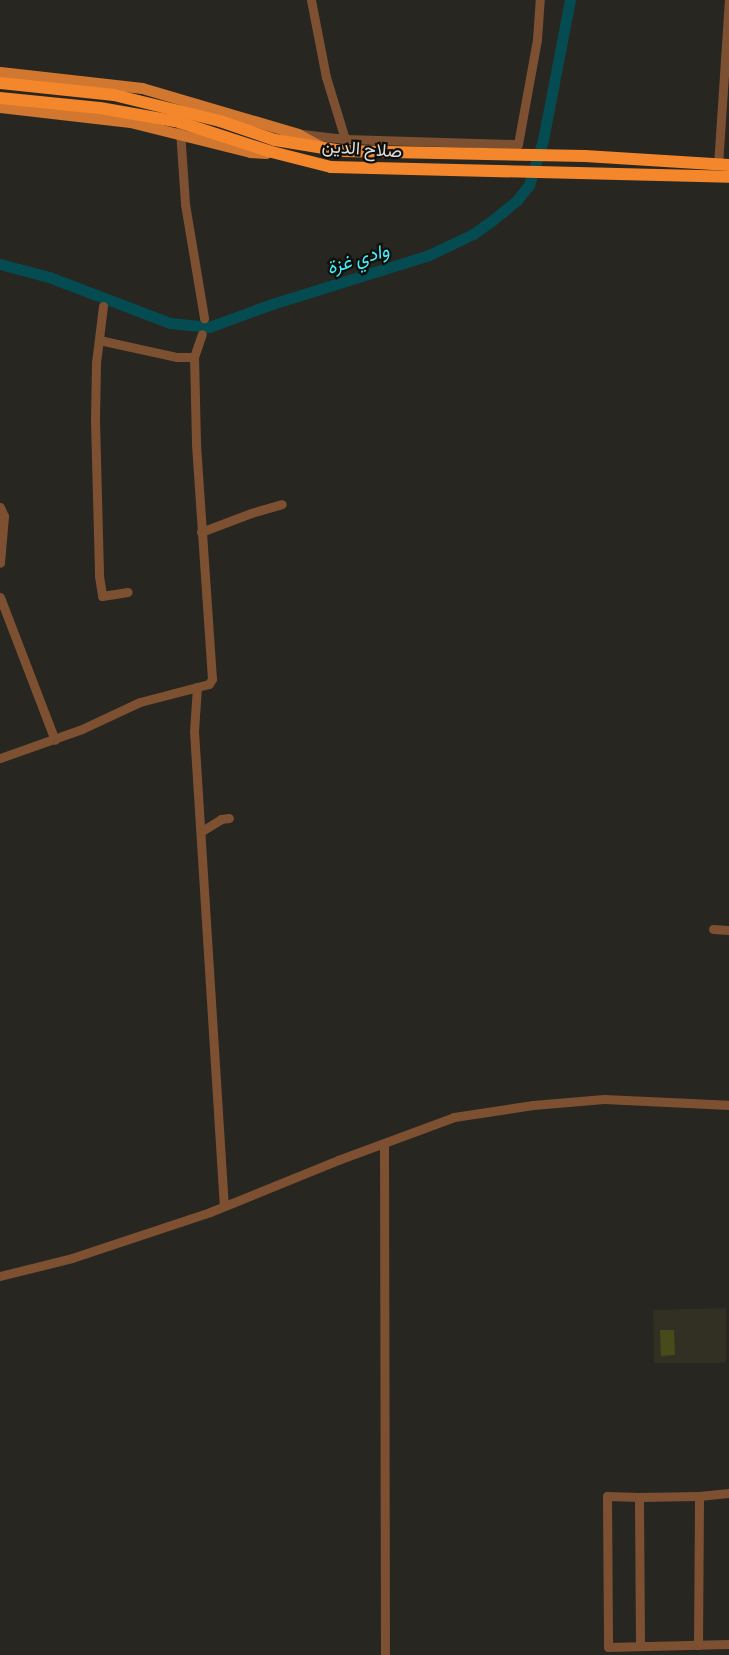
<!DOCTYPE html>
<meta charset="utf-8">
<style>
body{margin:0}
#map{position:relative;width:729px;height:1655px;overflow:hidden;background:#272620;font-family:Merriweather,Vazirmatn,serif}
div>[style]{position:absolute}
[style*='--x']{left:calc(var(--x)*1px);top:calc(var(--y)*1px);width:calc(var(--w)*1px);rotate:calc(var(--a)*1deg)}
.built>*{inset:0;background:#322f23}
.green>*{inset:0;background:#454c1a}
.river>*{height:11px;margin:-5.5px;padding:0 5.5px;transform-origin:5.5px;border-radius:5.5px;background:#044c51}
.minor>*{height:9px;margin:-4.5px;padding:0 4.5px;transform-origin:4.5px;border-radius:4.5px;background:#7d5032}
.major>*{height:11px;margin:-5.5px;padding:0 5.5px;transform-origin:5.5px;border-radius:5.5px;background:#d27730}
.highway>*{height:12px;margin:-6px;padding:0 6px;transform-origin:6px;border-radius:6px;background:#f4862b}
span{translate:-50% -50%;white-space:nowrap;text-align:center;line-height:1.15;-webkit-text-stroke:4.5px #0f0f0c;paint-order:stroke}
.street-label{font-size:18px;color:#dcdcd8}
.water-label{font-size:19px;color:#42effc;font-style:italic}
</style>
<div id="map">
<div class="built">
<div style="clip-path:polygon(726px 1308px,726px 1361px,723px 1363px,654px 1363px,653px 1310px)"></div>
</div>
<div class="green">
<div style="clip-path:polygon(660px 1330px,674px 1330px,675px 1355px,661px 1356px)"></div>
</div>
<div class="river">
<div style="--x:0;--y:264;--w:51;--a:14.9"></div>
<div style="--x:49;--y:277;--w:129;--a:20.8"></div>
<div style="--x:170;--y:323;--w:39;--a:6"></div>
<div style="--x:209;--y:327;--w:67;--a:-20.1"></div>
<div style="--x:272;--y:304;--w:164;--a:-17.3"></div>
<div style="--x:429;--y:255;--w:49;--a:-25.5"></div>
<div style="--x:473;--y:234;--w:19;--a:-35"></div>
<div style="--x:489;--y:223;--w:36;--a:-39"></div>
<div style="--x:517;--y:200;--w:19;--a:-51"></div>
<div style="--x:529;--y:185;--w:47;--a:-72.7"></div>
<div style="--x:543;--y:140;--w:143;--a:-79.1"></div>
</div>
<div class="minor">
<div style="--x:311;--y:0;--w:78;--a:79"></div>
<div style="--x:326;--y:77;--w:65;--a:73"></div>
<div style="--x:180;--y:130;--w:74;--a:86.1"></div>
<div style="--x:185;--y:204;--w:116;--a:80.5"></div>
<div style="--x:302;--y:134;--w:43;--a:6.6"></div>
<div style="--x:345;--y:139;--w:173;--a:1.7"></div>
<div style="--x:518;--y:144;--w:107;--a:-79.7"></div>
<div style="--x:537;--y:39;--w:39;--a:-86"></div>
<div style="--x:718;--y:165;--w:165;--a:-86.2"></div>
<div style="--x:103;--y:306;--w:57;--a:97"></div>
<div style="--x:96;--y:363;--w:57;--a:91"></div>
<div style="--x:95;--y:420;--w:156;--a:88.5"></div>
<div style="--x:99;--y:576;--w:20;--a:81"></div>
<div style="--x:102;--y:596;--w:26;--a:-9"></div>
<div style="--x:99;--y:340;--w:80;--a:12.3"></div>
<div style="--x:177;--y:357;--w:17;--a:0"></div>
<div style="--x:194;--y:357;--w:24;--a:-71"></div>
<div style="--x:0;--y:507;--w:10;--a:66"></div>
<div style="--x:4;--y:516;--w:47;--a:94.9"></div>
<div style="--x:201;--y:532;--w:53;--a:-20.8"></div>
<div style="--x:251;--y:513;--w:32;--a:-16"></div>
<div style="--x:0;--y:597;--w:153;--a:69"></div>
<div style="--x:197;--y:687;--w:44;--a:93.9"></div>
<div style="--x:194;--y:731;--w:476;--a:86.4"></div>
<div style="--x:0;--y:758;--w:87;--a:-19.5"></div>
<div style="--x:82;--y:729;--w:64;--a:-25"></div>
<div style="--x:140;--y:702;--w:59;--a:-14.7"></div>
<div style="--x:197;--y:687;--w:12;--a:-14"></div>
<div style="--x:209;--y:684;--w:6;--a:-59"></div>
<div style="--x:212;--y:679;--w:237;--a:-93.9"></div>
<div style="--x:196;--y:443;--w:86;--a:-91.3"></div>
<div style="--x:202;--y:831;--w:22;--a:-32"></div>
<div style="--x:221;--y:819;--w:8;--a:-7"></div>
<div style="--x:713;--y:929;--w:16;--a:4"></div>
<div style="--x:384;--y:1145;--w:510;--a:89.89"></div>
<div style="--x:0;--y:1276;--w:74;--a:-14"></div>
<div style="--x:72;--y:1258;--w:145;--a:-18.4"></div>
<div style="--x:210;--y:1212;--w:138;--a:-22.1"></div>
<div style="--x:338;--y:1160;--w:124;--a:-20.3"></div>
<div style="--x:454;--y:1117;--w:80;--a:-8.6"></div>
<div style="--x:533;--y:1105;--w:71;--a:-4.8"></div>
<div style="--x:604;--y:1099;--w:125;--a:2.7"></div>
<div style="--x:639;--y:1497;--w:32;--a:-178"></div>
<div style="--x:607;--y:1496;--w:151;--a:89.6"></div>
<div style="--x:608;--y:1647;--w:121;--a:-1.4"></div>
<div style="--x:640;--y:1645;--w:148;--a:-90.4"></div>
<div style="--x:639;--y:1497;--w:60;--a:-1"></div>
<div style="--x:699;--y:1496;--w:30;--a:-6"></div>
<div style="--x:698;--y:1645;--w:149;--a:-89.6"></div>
</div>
<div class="major">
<div style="--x:0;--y:72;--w:143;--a:6.4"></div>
<div style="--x:142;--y:88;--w:163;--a:16.4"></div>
<div style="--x:298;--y:134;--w:25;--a:29"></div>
<div style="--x:0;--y:107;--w:131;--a:6.6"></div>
<div style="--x:130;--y:122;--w:124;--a:14"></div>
<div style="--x:250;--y:152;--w:16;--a:4"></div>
</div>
<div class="highway">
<div style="--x:0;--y:83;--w:115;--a:6"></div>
<div style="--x:114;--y:95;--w:109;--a:13.8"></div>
<div style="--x:220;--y:121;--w:58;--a:19.1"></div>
<div style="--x:275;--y:140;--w:68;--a:9.3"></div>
<div style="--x:342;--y:151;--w:243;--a:1.2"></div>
<div style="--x:585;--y:156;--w:144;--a:3.6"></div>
<div style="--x:0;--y:98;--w:100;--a:5.7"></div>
<div style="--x:100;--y:108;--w:80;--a:10"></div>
<div style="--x:179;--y:122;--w:94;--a:18"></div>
<div style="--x:268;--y:151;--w:65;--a:14.3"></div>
<div style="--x:331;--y:167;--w:398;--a:1.4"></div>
</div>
<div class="street-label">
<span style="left:362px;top:149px;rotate:4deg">صلاح الدين</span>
</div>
<div class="water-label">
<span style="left:358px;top:259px;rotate:-17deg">وادي غزة</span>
</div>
</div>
